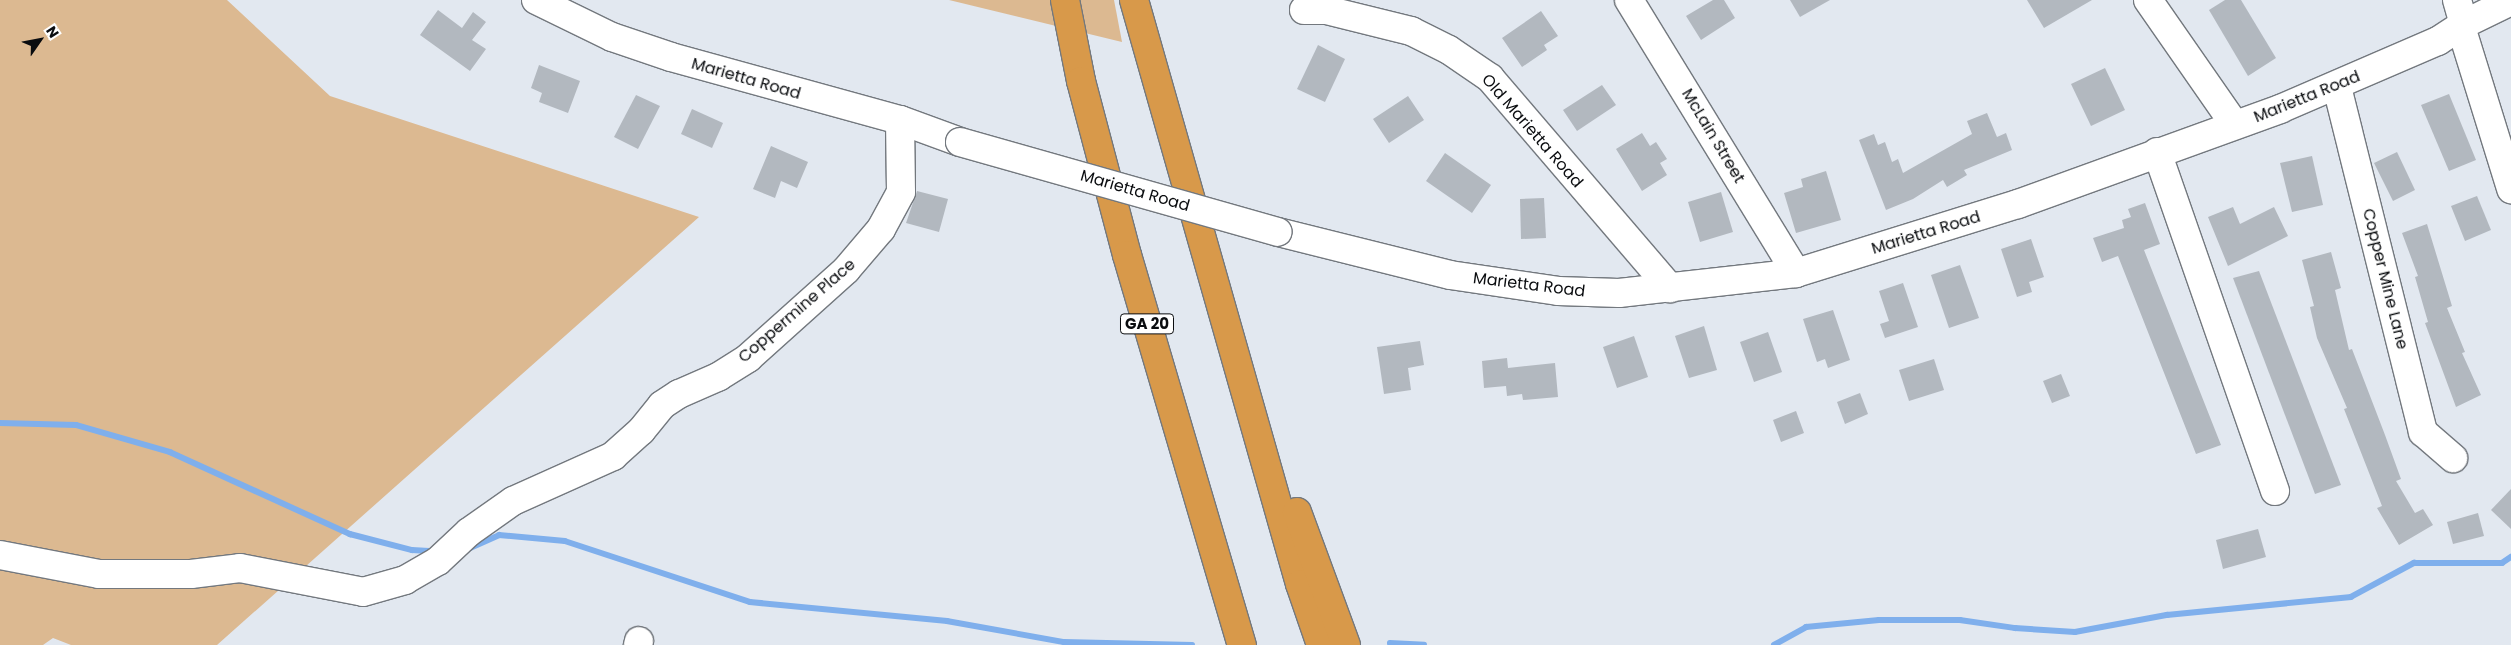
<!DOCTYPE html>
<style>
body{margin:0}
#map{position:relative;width:2511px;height:645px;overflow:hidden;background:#e2e8f0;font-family:Poppins,sans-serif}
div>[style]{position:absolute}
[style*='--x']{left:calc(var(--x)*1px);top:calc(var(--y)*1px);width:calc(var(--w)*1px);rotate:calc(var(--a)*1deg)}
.green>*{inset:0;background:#dcb991}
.stream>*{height:5.5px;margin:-2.75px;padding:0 2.75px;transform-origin:2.75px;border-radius:2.75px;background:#7fafec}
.building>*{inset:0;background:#b2b8bf}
.roads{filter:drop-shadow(1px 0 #73787e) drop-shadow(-1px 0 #73787e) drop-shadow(0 1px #73787e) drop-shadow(0 -1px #73787e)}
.minor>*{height:28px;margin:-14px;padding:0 14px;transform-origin:14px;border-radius:14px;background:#fff}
.highway>*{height:28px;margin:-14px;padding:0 14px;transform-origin:14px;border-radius:14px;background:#d8994a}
.bridges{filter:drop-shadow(1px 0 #73787e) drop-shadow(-1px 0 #73787e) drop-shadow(0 1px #73787e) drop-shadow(0 -1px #73787e)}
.minor-bridge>*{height:28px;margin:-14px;padding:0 14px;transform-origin:14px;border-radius:14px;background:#fff}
span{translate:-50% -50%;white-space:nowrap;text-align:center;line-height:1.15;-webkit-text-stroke:5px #fff;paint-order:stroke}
.shield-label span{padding:1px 4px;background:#fff;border:1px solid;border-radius:4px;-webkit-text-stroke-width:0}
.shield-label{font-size:15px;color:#0a0c0f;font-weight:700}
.street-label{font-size:16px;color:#0a0c0f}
.north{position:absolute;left:15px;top:15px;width:50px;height:50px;-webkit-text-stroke:4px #fff;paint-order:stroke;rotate:57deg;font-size:14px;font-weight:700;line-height:20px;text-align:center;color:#0a0c0f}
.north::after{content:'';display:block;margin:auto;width:18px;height:22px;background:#0a0c0f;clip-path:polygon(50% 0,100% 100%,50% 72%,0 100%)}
</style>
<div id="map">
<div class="green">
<div style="clip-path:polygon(0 0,227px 0,330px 96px,699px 217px,217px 645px,71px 645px,53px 638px,43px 645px,0 645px)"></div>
<div style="clip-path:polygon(949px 0,1114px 0,1122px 42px)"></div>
</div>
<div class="stream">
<div style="--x:0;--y:423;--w:76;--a:1.5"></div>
<div style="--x:76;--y:425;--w:98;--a:16"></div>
<div style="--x:170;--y:452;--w:198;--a:24.5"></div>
<div style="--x:350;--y:534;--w:64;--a:14.5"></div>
<div style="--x:412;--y:550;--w:17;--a:3"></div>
<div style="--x:468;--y:549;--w:34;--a:-24"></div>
<div style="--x:499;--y:535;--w:66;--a:5.2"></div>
<div style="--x:565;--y:541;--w:195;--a:18.2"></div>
<div style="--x:750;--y:602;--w:198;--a:5.5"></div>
<div style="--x:947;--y:621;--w:119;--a:10.2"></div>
<div style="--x:1064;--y:642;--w:128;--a:1.3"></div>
<div style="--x:1390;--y:643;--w:34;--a:3"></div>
<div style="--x:1774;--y:645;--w:37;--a:-29"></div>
<div style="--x:1806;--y:627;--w:73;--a:-5.5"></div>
<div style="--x:1879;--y:620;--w:81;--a:0"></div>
<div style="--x:1960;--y:620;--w:56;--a:8.3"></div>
<div style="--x:2015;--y:628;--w:60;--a:3.8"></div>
<div style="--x:2075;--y:632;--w:94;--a:-10.5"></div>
<div style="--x:2167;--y:615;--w:185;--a:-5.6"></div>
<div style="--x:2351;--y:597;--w:72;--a:-28.4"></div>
<div style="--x:2414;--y:563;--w:88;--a:0"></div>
<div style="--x:2502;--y:563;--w:11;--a:-34"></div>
</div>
<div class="building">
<div style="clip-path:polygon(1713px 0,1724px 0,1735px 18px,1701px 40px,1686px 16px)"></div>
<div style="clip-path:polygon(1790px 0,1830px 0,1800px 17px)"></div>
<div style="clip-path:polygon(2027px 0,2092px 0,2044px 28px)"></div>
<div style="clip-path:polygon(2225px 0,2241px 0,2276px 58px,2248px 76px,2209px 10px)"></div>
<div style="clip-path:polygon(438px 10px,462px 28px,473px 12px,486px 22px,472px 40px,486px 49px,470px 71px,420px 35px)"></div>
<div style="clip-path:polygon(1541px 11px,1558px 36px,1544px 45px,1547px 50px,1522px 67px,1502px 38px)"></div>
<div style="clip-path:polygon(1318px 45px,1345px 59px,1325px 102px,1297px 89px)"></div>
<div style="clip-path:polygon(539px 65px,580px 81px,568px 113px,539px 102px,542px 93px,531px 88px)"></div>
<div style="clip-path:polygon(2105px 68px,2125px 110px,2091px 126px,2071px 84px)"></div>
<div style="clip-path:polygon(1602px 85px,1616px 105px,1577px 131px,1563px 110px)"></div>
<div style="clip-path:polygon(2449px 94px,2476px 160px,2449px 171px,2421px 105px)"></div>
<div style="clip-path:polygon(636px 95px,660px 106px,638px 149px,614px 137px)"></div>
<div style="clip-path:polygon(1408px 96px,1424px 120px,1389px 143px,1373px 119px)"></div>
<div style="clip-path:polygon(692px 109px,723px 123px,712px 148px,681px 134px)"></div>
<div style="clip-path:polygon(1987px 113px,1997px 137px,2006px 133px,2012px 150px,1964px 170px,1967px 175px,1947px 187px,1943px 180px,1913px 199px,1886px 210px,1859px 140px,1874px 134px,1878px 145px,1885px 142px,1892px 162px,1898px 159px,1903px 173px,1972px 134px,1967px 121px)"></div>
<div style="clip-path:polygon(1642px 133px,1650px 146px,1656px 142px,1667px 159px,1660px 163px,1667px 175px,1642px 191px,1616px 149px)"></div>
<div style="clip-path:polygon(771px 146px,808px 162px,797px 188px,781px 181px,775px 198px,753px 189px)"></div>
<div style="clip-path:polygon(2397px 152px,2415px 190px,2393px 201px,2374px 163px)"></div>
<div style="clip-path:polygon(1445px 153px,1491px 185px,1472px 213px,1426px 181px)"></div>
<div style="clip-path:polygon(2312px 156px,2323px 205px,2292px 212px,2280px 163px)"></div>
<div style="clip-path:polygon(1826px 171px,1841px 220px,1796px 233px,1784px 193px,1803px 187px,1801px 179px)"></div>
<div style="clip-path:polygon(917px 191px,948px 199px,939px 232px,906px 223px)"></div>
<div style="clip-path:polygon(1721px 192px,1733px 232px,1700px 242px,1688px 202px)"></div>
<div style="clip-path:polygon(2477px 196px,2491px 230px,2465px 241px,2451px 206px)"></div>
<div style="clip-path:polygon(1544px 198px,1546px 238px,1521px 239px,1520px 199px)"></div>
<div style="clip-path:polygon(2145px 203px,2160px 244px,2144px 250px,2221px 445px,2196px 454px,2118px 256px,2102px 262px,2093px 238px,2124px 228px,2122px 220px,2131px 217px,2128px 209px)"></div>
<div style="clip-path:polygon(2233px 207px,2240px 224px,2274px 207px,2288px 236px,2228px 266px,2208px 217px)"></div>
<div style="clip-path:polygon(2427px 224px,2452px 306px,2447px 308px,2465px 352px,2462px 353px,2481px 395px,2456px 407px,2425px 323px,2428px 322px,2415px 277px,2418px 276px,2402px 233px)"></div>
<div style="clip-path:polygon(2031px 239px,2044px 277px,2029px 282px,2032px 292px,2017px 297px,2001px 249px)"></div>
<div style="clip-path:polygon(2331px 252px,2341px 288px,2335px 290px,2349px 350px,2352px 349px,2385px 435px,2401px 479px,2396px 481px,2415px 513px,2423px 509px,2433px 525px,2399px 545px,2377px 508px,2382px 506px,2344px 409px,2347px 408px,2317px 338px,2310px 307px,2314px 306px,2302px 260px)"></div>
<div style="clip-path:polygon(1960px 265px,1979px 318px,1949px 328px,1931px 275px)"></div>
<div style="clip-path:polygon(2259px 271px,2341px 485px,2315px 494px,2233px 278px)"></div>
<div style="clip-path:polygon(1903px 283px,1918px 327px,1885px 338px,1880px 324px,1889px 321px,1879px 291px)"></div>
<div style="clip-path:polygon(1833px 310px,1850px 360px,1828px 368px,1825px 359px,1817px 362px,1803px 319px)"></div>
<div style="clip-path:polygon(1704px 326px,1717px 370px,1689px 378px,1675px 336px)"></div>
<div style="clip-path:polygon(1768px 332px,1782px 372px,1754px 382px,1740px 342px)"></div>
<div style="clip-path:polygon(1634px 336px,1648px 377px,1617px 388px,1603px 347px)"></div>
<div style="clip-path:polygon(1420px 341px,1424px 365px,1408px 368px,1411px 390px,1384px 394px,1377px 347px)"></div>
<div style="clip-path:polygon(1507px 358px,1508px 368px,1555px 363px,1558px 397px,1523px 400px,1522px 394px,1507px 396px,1506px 386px,1484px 388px,1482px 361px)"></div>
<div style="clip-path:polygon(1934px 359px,1944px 390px,1909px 401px,1899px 370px)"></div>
<div style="clip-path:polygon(2061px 374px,2070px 396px,2052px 403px,2043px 381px)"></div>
<div style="clip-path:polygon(1860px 393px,1868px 414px,1845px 424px,1837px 402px)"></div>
<div style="clip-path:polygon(1796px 411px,1804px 433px,1781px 442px,1773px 420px)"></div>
<div style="clip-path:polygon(2511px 489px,2511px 529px,2491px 510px)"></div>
<div style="clip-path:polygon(2478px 513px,2484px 536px,2453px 544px,2447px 522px)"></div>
<div style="clip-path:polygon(2258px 529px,2266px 557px,2223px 569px,2216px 540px)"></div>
</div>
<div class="roads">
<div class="minor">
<div style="--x:536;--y:0;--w:85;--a:26"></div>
<div style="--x:612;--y:37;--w:62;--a:18.7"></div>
<div style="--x:671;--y:57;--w:238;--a:15.4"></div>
<div style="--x:900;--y:120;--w:64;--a:20.1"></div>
<div style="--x:1629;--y:0;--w:320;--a:58.5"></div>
<div style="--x:2148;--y:0;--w:152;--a:55.2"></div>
<div style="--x:2457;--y:0;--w:25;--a:74"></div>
<div style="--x:1304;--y:10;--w:22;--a:0"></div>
<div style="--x:1326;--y:10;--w:88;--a:13.9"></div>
<div style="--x:1411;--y:31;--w:42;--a:26.6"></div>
<div style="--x:1449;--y:50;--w:50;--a:34.3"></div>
<div style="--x:1490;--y:78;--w:277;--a:49.4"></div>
<div style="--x:2461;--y:27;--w:170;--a:72.8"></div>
<div style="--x:2337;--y:87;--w:356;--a:76"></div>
<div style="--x:2423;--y:432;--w:40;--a:41"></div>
<div style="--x:2157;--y:152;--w:359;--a:70.8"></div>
<div style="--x:1278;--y:232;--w:177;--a:14"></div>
<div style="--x:1450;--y:275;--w:109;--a:8.4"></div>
<div style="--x:1558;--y:291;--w:61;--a:1.9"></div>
<div style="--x:1619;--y:293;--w:178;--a:-6.4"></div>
<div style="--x:1796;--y:273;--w:232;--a:-17.3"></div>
<div style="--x:2018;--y:204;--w:279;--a:-19.9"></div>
<div style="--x:2280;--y:109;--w:172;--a:-23.3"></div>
<div style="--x:2438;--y:41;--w:31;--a:-33"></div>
<div style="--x:2464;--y:24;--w:52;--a:-26.1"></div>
<div style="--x:0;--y:555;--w:101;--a:10.9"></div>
<div style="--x:99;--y:574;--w:92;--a:0"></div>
<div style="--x:191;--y:574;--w:49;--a:-7"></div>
<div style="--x:240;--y:568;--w:125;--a:11"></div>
<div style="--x:363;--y:592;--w:44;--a:-15.9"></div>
<div style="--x:405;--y:580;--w:38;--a:-30"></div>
<div style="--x:438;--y:561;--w:42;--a:-43.1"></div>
<div style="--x:469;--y:532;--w:54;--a:-35.2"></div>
<div style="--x:513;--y:501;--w:110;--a:-24.2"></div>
<div style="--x:613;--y:456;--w:38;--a:-42"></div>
<div style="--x:641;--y:431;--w:33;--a:-51"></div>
<div style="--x:662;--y:405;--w:20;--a:-33"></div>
<div style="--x:679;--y:394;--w:43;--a:-23.6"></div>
<div style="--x:718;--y:377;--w:36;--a:-32"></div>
<div style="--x:748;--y:358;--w:132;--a:-41.9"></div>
<div style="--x:846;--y:270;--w:54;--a:-49.5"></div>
<div style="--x:881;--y:229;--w:42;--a:-61.6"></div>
<div style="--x:901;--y:192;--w:72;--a:-90.8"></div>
<div style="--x:638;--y:645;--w:4;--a:-76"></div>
</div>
<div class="highway">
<div style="--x:1065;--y:0;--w:83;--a:78.8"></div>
<div style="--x:1081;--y:81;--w:180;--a:75.2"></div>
<div style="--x:1127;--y:255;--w:407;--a:73.6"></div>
<div style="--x:1134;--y:0;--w:607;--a:74.13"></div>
<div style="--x:1300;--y:584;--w:65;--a:71"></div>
<div style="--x:1297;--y:512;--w:142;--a:69.8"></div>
</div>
</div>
<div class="bridges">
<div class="minor-bridge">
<div style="--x:960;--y:142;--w:330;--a:15.8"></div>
</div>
</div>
<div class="shield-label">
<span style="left:1147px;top:324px">GA 20</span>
</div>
<div class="street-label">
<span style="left:746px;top:79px;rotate:16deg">Marietta Road</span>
<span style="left:2307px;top:97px;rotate:-22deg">Marietta Road</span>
<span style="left:1532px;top:131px;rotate:49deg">Old Marietta Road</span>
<span style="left:1713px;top:136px;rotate:59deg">McLain Street</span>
<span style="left:1135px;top:191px;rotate:16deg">Marietta Road</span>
<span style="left:1926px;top:233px;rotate:-17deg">Marietta Road</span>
<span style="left:2385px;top:279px;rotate:76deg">Copper Mine Lane</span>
<span style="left:1529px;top:285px;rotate:7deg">Marietta Road</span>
<span style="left:797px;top:311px;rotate:-41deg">Coppermine Place</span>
</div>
<div class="north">N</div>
</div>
